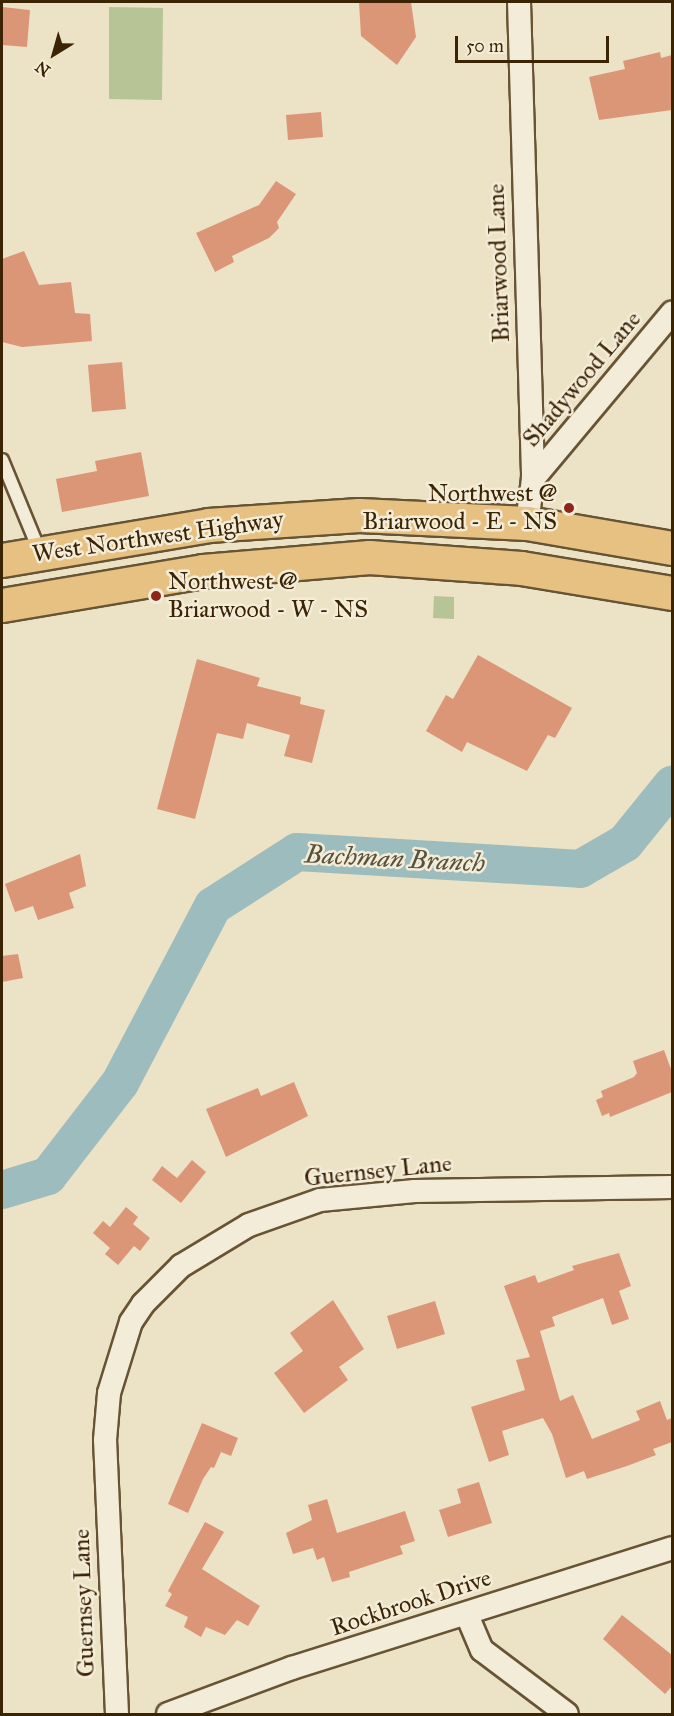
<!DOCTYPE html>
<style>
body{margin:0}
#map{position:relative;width:674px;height:1716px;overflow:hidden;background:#ece2c5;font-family:"IM FELL Great Primer",serif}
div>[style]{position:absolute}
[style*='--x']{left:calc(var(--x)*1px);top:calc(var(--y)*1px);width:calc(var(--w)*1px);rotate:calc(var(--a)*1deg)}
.green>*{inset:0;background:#b6c496}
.river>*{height:38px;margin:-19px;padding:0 19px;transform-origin:19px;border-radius:19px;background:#9cbcbe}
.building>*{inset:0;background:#db9678}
.roads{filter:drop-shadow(2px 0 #675434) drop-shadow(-2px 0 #675434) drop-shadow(0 2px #675434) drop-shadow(0 -2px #675434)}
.lane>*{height:12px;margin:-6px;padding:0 6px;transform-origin:6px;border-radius:6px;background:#f3ecd9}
.street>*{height:22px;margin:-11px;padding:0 11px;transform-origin:11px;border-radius:11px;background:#f3ecd9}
.primary>*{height:33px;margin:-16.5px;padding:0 16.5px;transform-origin:16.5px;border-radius:16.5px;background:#e6c182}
.dots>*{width:16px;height:16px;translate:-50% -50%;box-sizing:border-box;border:3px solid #f3ecd9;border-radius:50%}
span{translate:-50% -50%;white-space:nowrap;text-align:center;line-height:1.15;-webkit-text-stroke:5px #f3ecd9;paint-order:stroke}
.street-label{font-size:24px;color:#3b2404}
.poi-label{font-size:24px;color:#3b2404}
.right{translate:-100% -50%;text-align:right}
.left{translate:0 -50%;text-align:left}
.water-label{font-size:26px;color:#58523c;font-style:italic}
.frame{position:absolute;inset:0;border:3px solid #3b2404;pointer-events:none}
.north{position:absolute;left:24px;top:24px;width:60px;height:60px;-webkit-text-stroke:4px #f3ecd9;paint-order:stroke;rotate:217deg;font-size:16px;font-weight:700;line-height:24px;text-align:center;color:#3b2404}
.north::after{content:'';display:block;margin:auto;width:21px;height:27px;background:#3b2404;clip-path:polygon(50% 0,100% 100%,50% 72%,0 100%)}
.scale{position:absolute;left:455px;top:36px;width:154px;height:27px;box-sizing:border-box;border:3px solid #3b2404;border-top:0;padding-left:8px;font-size:18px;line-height:21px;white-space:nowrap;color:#3b2404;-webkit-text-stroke:4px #f3ecd9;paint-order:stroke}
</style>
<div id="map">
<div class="green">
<div style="clip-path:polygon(109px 7px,163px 8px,162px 100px,109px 99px)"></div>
<div style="clip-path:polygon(434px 596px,454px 597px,454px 619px,433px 618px)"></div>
</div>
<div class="river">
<div style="--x:2;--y:1190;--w:48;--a:-16.9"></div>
<div style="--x:48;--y:1176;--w:118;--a:-52.3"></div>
<div style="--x:120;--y:1083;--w:200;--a:-62.3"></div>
<div style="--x:213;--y:906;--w:100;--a:-32.7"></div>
<div style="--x:297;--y:852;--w:284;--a:3.4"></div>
<div style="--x:580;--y:869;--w:52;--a:-30"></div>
<div style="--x:625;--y:843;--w:75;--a:-51"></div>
</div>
<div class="building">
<div style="clip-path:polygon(359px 2px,411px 2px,416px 37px,397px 65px,361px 36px)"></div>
<div style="clip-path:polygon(2px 7px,30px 10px,27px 47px,2px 45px)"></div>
<div style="clip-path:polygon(660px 52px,661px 58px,672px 55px,672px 110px,599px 120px,589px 77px,625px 69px,623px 61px)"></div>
<div style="clip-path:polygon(321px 112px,323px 137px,288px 140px,286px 115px)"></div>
<div style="clip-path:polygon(276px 181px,296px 194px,277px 222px,279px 228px,269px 238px,232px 256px,234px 262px,215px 272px,196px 233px,259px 205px)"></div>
<div style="clip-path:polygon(24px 251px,39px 285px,71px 282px,75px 313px,90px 314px,92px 341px,22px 347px,2px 342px,2px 259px)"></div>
<div style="clip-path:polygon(122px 362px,126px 409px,92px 412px,88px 365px)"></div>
<div style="clip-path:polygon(141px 452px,149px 496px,62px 512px,56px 479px,97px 471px,95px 461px)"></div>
<div style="clip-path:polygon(478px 655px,572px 708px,555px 738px,548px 735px,527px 771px,467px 742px,462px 752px,426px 731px,446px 695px,453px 699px)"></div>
<div style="clip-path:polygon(197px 659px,260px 678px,257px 686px,301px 697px,300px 704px,325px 710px,312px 763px,284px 756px,290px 735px,247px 723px,243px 739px,217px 733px,195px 819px,157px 809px)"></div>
<div style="clip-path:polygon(80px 854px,86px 886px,69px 893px,74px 908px,38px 920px,33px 906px,15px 912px,5px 884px)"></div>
<div style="clip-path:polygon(18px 954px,23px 978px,2px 982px,2px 956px)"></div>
<div style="clip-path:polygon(664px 1050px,672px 1072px,672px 1092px,610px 1117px,609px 1113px,602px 1116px,596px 1100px,603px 1097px,601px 1091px,634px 1077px,637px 1073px,633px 1061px)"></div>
<div style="clip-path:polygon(294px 1082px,308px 1116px,226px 1157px,206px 1109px,258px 1088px,261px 1096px)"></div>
<div style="clip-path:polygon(192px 1160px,206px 1172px,181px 1203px,152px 1180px,162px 1166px,177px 1178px)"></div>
<div style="clip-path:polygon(126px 1207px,138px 1217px,133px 1224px,150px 1238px,140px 1251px,134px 1246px,118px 1265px,105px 1254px,110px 1248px,93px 1233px,103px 1221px,110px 1227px)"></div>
<div style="clip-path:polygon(619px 1253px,631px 1286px,619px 1291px,629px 1319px,612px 1325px,603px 1298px,552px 1317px,555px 1326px,540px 1331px,560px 1401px,573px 1395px,592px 1439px,640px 1420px,636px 1411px,660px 1401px,667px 1420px,672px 1418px,672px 1442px,653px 1449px,656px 1455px,627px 1466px,587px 1479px,584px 1471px,566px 1478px,552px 1434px,543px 1418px,502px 1431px,509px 1455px,489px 1462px,471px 1407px,525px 1390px,516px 1360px,530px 1357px,504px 1286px,535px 1275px,538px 1283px,574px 1270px,572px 1266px)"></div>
<div style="clip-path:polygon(333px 1300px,364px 1349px,339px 1367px,348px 1380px,304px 1413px,274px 1373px,303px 1351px,290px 1333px)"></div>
<div style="clip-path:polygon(435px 1301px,445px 1334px,397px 1349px,387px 1316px)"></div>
<div style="clip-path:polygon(202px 1423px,238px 1438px,231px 1456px,221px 1452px,214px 1468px,211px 1467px,203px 1479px,188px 1513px,168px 1504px)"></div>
<div style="clip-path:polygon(479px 1482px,492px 1523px,448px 1537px,439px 1510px,461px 1503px,457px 1489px)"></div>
<div style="clip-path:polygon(327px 1499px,337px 1533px,405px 1511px,415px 1541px,400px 1546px,403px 1554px,349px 1572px,350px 1577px,332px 1582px,324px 1557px,317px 1560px,313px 1548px,293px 1554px,286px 1533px,312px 1520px,308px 1505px)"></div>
<div style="clip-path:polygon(205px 1522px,224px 1532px,202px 1569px,260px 1606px,248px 1626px,237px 1620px,225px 1635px,206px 1627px,201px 1637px,184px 1627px,188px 1617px,165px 1606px,172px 1594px,168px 1591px)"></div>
<div style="clip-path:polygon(622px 1615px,672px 1655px,672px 1686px,665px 1694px,603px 1639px)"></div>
</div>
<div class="roads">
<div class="lane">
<div style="--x:2;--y:460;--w:100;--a:67.6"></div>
</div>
<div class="street">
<div style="--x:519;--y:2;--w:477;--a:88.3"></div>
<div style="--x:533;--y:479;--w:44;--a:97.8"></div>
<div style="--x:533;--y:479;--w:217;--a:-50.1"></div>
<div style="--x:467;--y:1615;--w:38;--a:67"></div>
<div style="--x:482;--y:1650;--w:106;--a:37"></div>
<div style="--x:117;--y:1714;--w:274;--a:-92.5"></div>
<div style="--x:105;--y:1440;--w:47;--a:-85.1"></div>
<div style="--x:109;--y:1393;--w:74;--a:-72.8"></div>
<div style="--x:131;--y:1322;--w:22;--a:-56"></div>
<div style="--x:143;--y:1304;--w:54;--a:-45"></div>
<div style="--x:181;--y:1266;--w:79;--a:-31.1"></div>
<div style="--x:249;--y:1225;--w:75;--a:-19.4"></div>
<div style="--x:320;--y:1200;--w:95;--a:-5.4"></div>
<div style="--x:415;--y:1191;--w:257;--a:-0.9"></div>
<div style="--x:168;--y:1714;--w:132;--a:-20.4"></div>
<div style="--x:292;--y:1668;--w:398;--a:-17.5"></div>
</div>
<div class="primary">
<div style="--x:2;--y:560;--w:209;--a:-9.6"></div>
<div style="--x:208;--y:525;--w:151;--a:-3.8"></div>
<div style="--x:359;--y:515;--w:168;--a:2.7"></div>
<div style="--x:527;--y:523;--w:147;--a:9.8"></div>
<div style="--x:2;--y:605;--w:204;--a:-9.6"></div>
<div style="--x:203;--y:571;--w:167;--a:-4.8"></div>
<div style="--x:369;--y:557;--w:152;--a:4.1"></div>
<div style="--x:521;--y:568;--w:153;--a:9.4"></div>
</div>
</div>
<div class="dots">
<div style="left:569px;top:508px;background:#8f2418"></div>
<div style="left:156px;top:596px;background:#8f2418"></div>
</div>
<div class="street-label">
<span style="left:499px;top:263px;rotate:-92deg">Briarwood Lane</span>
<span style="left:582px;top:379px;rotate:-50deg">Shadywood Lane</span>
<span style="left:158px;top:537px;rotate:-8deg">West Northwest Highway</span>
<span style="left:378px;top:1171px;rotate:-6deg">Guernsey Lane</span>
<span style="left:84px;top:1603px;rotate:-92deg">Guernsey Lane</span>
<span style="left:411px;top:1603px;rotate:-18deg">Rockbrook Drive</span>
</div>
<div class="poi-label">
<span class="right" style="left:557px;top:508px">Northwest @<br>Briarwood - E - NS</span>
<span class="left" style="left:168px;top:596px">Northwest @<br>Briarwood - W - NS</span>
</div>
<div class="water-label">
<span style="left:395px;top:859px;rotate:3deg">Bachman Branch</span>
</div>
<div class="frame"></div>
<div class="north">N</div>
<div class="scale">50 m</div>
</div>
